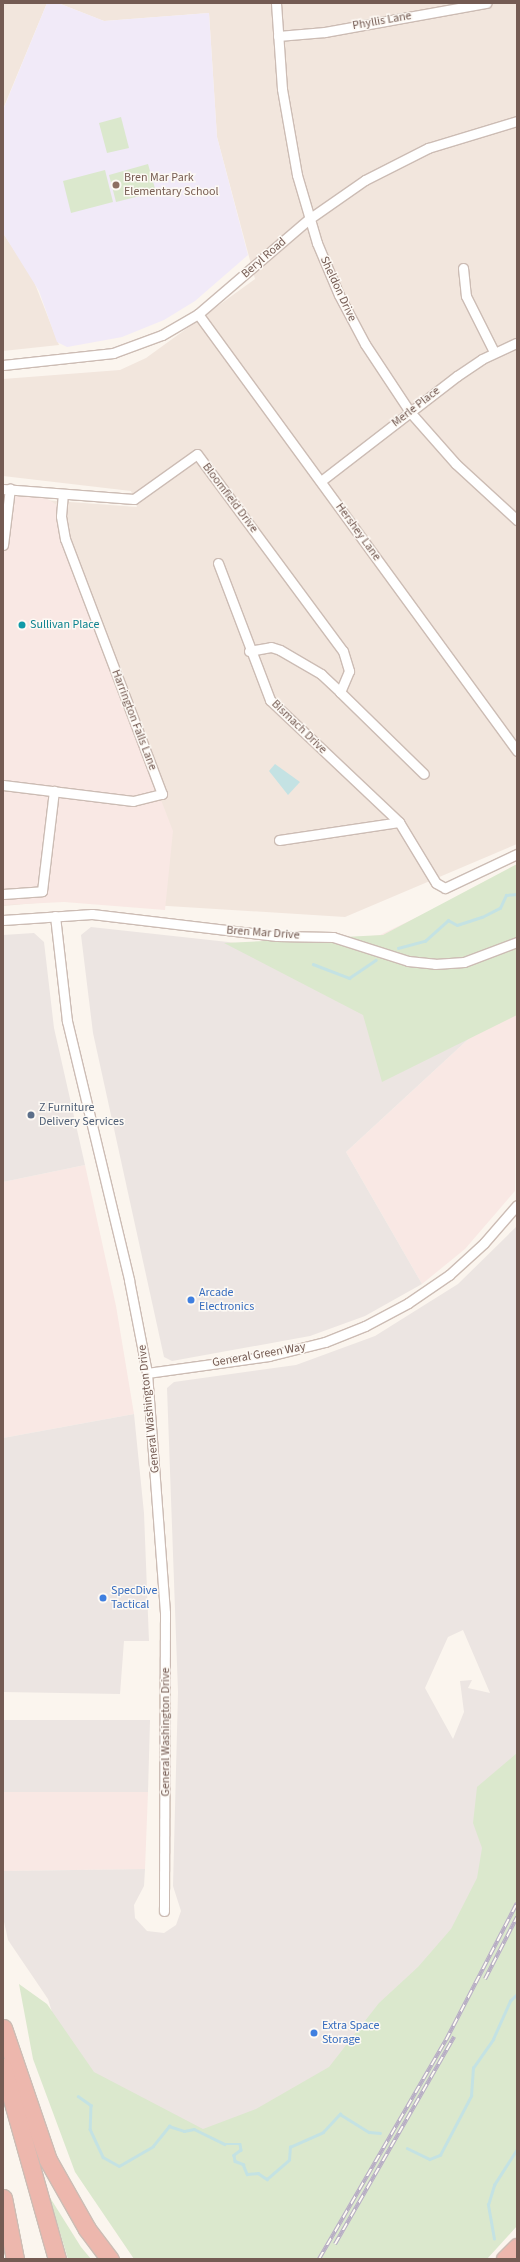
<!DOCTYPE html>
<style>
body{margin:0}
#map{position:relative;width:520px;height:2262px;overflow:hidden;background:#fbf5ee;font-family:"Source Sans 3",sans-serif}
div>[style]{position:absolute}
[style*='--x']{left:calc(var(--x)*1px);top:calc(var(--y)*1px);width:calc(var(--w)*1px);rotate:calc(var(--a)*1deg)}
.residential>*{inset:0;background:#f2e6dd}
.commercial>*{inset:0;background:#f9e8e4}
.industrial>*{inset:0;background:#ece5e2}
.education>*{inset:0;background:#f1eaf8}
.green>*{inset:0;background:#dbe8cd}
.water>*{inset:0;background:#c4e2e3}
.stream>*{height:2.5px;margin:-1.25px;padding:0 1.25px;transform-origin:1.25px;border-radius:1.25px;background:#c4e2e3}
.roads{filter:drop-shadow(1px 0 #ccbcb4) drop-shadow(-1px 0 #ccbcb4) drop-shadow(0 1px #ccbcb4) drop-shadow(0 -1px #ccbcb4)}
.street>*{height:9px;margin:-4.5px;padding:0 4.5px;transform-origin:4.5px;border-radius:4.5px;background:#fff}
.highway>*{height:17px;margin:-8.5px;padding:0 8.5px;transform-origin:8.5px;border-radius:8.5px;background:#edb7ad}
.rail>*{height:4px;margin-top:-2px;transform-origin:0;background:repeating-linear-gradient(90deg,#fdf9f4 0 8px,#b7acc5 0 16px);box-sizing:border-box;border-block:1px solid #b7acc5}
.dots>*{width:11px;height:11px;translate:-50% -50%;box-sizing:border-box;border:2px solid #fdf9f4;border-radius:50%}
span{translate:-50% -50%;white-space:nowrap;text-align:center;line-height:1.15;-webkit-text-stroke:3px #fdf9f4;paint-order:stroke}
.street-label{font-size:12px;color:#745b53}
.education-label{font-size:12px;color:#785e54}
.left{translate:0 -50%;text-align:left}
.culture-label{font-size:12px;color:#0d838f}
.service-label{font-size:12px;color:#4e5e75}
.shop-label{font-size:12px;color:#366cbe}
.frame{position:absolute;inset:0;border:4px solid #745b53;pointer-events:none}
</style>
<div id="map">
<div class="residential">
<div style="clip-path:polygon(3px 3px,47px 3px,3px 109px)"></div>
<div style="clip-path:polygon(58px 3px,517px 3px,517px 844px,345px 917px,71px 900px,3px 906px,3px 574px,17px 498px,137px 507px,131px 491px,3px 476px,3px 379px,120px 370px,146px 358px,255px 279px,217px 137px,209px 13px,104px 21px)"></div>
<div style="clip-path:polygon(3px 233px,33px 279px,59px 345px,3px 351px)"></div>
</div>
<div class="commercial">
<div style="clip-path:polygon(14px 494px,46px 498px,57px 505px,60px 538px,173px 831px,165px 910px,64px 902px,3px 905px,3px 497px,13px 498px)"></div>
<div style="clip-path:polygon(517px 869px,515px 1191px,465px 1249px,422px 1284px,346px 1152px,489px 1020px,228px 942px,275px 948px,380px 935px)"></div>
<div style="clip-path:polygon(85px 1165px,116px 1306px,134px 1414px,3px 1438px,3px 1182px)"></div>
<div style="clip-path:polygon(3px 1792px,148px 1792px,145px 1869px,3px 1871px)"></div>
</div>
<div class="industrial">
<div style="clip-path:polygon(91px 927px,228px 942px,489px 1020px,346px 1152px,422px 1284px,365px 1316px,310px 1336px,172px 1361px,164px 1357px,93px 1033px,81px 935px)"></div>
<div style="clip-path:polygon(34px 933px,44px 942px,54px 1028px,85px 1165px,3px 1182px,3px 935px)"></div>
<div style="clip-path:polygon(evenodd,517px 1226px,517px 1829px,475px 1921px,220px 2259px,58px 2032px,48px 1999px,8px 1940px,3px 1917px,3px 1871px,145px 1869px,144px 1886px,134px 1905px,135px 1918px,147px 1931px,164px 1933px,176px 1925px,181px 1911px,173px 1886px,178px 1692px,167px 1388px,174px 1382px,296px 1365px,375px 1336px,458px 1284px,517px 1226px,463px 1630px,490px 1693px,468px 1688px,472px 1680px,460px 1681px,464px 1712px,453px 1739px,425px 1688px,448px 1637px,463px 1630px)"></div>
<div style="clip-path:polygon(134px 1414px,144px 1513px,149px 1641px,124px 1641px,120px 1694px,3px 1692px,3px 1438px)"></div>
<div style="clip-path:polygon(3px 1720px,150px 1720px,148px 1792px,3px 1792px)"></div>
</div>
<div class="education">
<div style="clip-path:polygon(47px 3px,58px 3px,104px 21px,209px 13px,217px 137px,248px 255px,195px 301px,164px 320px,122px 337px,67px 347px,57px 342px,39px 291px,3px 233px,3px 110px)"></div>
</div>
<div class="green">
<div style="clip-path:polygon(121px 117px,129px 148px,107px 153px,99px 123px)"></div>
<div style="clip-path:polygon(148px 164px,156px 192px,116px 202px,109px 175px)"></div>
<div style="clip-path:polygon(105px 170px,113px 202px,71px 213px,63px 181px)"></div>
<div style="clip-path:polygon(517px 864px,517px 1015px,382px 1082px,363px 1015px,224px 943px,383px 935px)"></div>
<div style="clip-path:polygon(517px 1753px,517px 2226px,487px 2259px,134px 2259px,75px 2172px,33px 2059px,19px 1984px,47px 2004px,94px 2072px,203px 2129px,256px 2109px,329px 2067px,379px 2003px,418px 1967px,451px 1929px,477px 1878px,482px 1848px,473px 1823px,477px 1787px)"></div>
<div style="clip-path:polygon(49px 2196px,81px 2247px,91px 2259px,68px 2259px)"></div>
</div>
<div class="water">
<div style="clip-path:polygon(275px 764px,300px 782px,288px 795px,269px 771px)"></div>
</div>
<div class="stream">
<div style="--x:398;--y:948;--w:28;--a:-15"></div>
<div style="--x:425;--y:941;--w:31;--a:-42"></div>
<div style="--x:448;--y:920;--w:10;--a:29"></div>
<div style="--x:457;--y:925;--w:26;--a:-18"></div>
<div style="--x:482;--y:917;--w:20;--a:-27"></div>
<div style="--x:500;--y:908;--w:14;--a:-65"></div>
<div style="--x:506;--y:895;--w:11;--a:-5"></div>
<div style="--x:313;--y:964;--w:39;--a:21"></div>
<div style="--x:349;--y:978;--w:32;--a:-34"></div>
<div style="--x:78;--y:2096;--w:16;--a:35"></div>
<div style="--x:91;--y:2105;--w:24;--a:92"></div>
<div style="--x:90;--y:2129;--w:31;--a:65"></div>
<div style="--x:103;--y:2157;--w:18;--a:29"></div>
<div style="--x:119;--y:2166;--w:39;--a:-30"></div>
<div style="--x:153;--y:2146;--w:26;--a:-51"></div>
<div style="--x:169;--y:2126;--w:16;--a:18"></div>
<div style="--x:184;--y:2131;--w:10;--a:-11"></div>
<div style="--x:194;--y:2129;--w:34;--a:26"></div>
<div style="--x:225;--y:2144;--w:15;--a:0"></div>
<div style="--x:240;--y:2144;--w:6;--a:81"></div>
<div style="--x:241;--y:2150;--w:9;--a:144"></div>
<div style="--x:234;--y:2155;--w:6;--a:81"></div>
<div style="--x:235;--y:2161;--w:9;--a:21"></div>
<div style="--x:243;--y:2164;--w:11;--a:68"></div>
<div style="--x:247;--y:2174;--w:11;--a:-5"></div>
<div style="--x:258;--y:2173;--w:11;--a:34"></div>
<div style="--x:267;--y:2179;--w:29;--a:-41"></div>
<div style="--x:289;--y:2160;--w:13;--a:-86"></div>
<div style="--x:290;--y:2147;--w:36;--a:-24"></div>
<div style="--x:323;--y:2132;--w:25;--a:-47"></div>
<div style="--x:340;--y:2114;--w:34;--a:32"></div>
<div style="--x:369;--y:2132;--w:11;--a:5"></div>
<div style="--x:407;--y:2148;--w:25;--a:26"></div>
<div style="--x:430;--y:2159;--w:11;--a:-22"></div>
<div style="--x:440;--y:2155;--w:67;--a:-62.3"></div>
<div style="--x:471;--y:2096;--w:28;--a:-86"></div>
<div style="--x:473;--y:2068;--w:35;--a:-55"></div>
<div style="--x:493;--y:2039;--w:42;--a:-65.9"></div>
<div style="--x:510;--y:2001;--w:10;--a:-45"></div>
<div style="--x:494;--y:2239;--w:35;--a:-100"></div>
<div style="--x:488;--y:2205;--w:21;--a:-73"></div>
<div style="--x:494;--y:2185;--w:43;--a:-57.4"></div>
</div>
<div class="roads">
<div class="street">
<div style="--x:276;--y:3;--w:86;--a:86"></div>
<div style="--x:282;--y:89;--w:87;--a:80.1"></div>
<div style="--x:297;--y:175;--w:71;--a:73.6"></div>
<div style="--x:317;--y:243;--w:56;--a:67.1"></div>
<div style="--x:339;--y:295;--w:55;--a:62"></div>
<div style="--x:365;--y:344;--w:82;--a:56.5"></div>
<div style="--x:410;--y:412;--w:69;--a:48.5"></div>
<div style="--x:456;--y:464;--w:83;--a:42.6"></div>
<div style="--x:278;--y:36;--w:47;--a:-4.9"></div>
<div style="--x:325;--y:32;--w:164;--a:-10.2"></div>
<div style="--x:463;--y:268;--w:28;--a:84"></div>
<div style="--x:466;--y:296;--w:63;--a:63.4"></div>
<div style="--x:198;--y:314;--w:541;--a:53.87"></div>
<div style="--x:3;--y:365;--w:111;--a:-6.2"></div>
<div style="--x:113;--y:353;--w:52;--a:-20.2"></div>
<div style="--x:162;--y:335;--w:42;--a:-30.3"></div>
<div style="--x:198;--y:314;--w:146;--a:-40.6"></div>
<div style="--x:309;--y:219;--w:68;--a:-34.9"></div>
<div style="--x:365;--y:180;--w:71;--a:-26.9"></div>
<div style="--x:428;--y:148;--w:93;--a:-16.9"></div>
<div style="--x:321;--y:481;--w:172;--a:-37.7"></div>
<div style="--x:457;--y:376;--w:30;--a:-34"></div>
<div style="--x:482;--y:359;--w:38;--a:-25"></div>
<div style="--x:3;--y:489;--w:131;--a:4.4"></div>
<div style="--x:134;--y:499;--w:77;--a:-35.5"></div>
<div style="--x:197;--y:454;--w:245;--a:53.5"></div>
<div style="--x:343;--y:651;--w:21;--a:73"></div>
<div style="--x:349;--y:671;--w:23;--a:113"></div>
<div style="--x:340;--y:692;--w:117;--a:44.3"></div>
<div style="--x:3;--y:545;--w:57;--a:-83"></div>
<div style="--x:218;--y:563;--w:147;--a:69.2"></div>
<div style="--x:270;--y:700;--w:178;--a:43.4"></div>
<div style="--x:249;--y:651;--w:22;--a:-10"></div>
<div style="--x:271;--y:647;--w:9;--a:18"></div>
<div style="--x:280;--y:650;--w:48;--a:30.3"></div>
<div style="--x:321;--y:674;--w:26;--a:43"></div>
<div style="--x:3;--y:785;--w:131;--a:7"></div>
<div style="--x:133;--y:801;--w:30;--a:-14"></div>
<div style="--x:162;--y:794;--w:273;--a:-110.8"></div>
<div style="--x:65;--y:539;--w:23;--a:-100"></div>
<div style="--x:61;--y:516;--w:22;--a:-85"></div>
<div style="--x:279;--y:840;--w:121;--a:-8.5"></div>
<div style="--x:399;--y:822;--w:71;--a:58.8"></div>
<div style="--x:436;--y:883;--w:10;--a:29"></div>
<div style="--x:445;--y:888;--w:80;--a:-25.3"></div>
<div style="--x:3;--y:894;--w:39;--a:-4"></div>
<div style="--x:42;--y:891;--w:101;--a:-83.2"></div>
<div style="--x:55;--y:916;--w:106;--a:83.5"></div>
<div style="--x:67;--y:1021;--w:266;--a:76.5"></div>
<div style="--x:129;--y:1280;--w:95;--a:79"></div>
<div style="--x:147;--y:1373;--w:241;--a:85.7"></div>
<div style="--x:165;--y:1613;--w:298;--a:90.2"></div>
<div style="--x:3;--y:920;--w:89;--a:-3.9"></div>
<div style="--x:92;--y:914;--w:186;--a:6.8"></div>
<div style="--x:277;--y:936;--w:56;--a:1"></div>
<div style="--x:333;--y:937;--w:79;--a:17.7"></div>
<div style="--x:408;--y:961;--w:27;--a:6"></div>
<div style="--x:435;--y:964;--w:29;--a:-4"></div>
<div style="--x:464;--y:962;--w:57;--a:-20.7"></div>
<div style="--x:147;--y:1373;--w:123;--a:-7.9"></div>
<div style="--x:269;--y:1356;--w:58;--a:-14"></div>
<div style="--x:325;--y:1342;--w:43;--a:-21.8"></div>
<div style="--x:365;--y:1326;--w:49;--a:-28.1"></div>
<div style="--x:408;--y:1303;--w:50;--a:-34.3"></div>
<div style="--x:449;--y:1275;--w:47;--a:-42.4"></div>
<div style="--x:484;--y:1243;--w:50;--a:-49"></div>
</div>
<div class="highway">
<div style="--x:3;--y:2028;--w:139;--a:71.2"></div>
<div style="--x:48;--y:2160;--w:79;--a:60.5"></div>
<div style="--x:87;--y:2229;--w:38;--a:53"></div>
<div style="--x:3;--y:2067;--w:199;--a:74.3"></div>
<div style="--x:3;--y:2198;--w:62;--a:78.9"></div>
<div style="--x:505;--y:2259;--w:17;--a:-45"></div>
</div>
</div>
<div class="rail">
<div style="--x:485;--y:1979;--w:70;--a:-62.7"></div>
<div style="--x:335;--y:2244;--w:239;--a:-60.1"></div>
<div style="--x:319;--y:2259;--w:253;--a:-59.9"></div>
<div style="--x:446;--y:2040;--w:154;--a:-62.6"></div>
</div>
<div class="dots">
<div style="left:116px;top:185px;background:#8d6e63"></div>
<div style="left:22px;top:625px;background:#0f9aa8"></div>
<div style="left:31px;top:1115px;background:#5c6f8a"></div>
<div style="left:191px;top:1300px;background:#3f7fe0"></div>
<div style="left:103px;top:1598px;background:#3f7fe0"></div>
<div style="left:314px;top:2033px;background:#3f7fe0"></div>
</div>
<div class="street-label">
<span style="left:382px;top:21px;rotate:-10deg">Phyllis Lane</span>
<span style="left:264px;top:258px;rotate:-41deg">Beryl Road</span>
<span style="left:338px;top:289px;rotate:65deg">Sheldon Drive</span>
<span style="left:416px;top:407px;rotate:-38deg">Merle Place</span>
<span style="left:230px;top:498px;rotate:53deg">Bloomfield Drive</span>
<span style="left:358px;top:532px;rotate:54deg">Hershey Lane</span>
<span style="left:134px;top:720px;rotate:69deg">Harrington Falls Lane</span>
<span style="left:299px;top:727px;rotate:44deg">Bismach Drive</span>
<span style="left:263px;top:933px;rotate:4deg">Bren Mar Drive</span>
<span style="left:259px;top:1355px;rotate:-10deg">General Green Way</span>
<span style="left:149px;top:1409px;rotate:-96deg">General Washington Drive</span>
<span style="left:166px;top:1732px;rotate:-90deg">General Washington Drive</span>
</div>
<div class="education-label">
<span class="left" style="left:124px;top:185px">Bren Mar Park<br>Elementary School</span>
</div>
<div class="culture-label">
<span class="left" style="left:30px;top:625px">Sullivan Place</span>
</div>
<div class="service-label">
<span class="left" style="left:39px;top:1115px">Z Furniture<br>Delivery Services</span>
</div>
<div class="shop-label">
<span class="left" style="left:199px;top:1300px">Arcade<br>Electronics</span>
<span class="left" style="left:111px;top:1598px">SpecDive<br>Tactical</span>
<span class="left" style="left:322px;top:2033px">Extra Space<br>Storage</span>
</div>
<div class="frame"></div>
</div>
